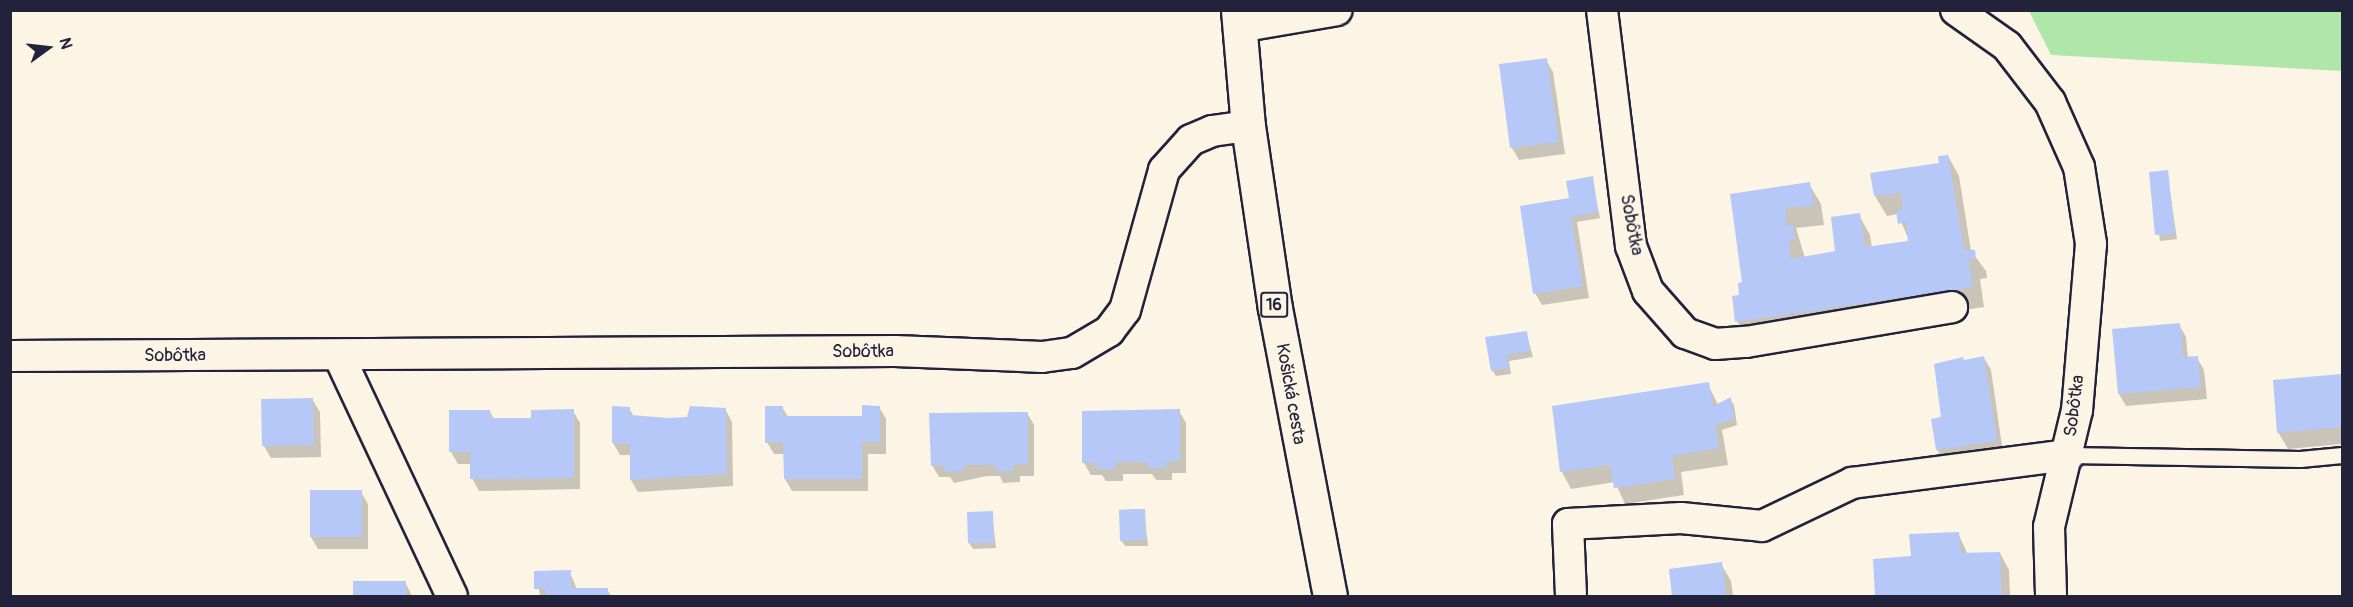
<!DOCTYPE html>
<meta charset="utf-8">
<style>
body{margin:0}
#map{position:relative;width:2353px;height:607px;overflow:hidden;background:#fcf5e5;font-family:Pangolin,sans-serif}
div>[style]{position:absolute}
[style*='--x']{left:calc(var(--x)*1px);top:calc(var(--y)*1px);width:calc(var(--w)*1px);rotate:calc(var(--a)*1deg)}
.green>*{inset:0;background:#afe6a9}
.shadow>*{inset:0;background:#0003}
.building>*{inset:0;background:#b6c8f8}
.roads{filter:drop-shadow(2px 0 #22223b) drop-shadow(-2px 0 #22223b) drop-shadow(0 2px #22223b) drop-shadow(0 -2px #22223b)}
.lane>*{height:15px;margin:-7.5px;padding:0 7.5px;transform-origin:7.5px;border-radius:7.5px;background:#fcf5e5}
.street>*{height:30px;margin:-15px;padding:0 15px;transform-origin:15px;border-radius:15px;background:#fcf5e5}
.primary>*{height:33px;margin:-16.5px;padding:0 16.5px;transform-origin:16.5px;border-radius:16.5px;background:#fcf5e5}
span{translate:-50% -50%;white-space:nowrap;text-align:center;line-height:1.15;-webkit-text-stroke:5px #fcf5e5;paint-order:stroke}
.shield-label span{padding:2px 4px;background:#fcf5e5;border:2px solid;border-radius:4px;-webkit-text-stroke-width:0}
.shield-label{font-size:16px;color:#22223b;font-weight:700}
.street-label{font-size:18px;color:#22223b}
.frame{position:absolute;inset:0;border:12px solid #22223b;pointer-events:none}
.north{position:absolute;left:18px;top:18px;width:60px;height:60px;-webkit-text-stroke:4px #fcf5e5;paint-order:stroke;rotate:75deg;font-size:16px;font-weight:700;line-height:24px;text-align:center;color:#22223b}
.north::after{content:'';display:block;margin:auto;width:21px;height:27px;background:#22223b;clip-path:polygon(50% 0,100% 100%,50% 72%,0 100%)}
</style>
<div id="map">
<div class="green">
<div style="clip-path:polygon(2029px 11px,2342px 11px,2342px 71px,2051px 55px)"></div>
</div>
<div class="shadow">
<div style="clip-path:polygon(1546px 60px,1553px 72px,1565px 154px,1519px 160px,1512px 148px)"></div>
<div style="clip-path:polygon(1948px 156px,1959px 176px,1971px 251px,1986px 271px,1987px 278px,1980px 279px,1984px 307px,1748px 341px,1737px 321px,1744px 283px,1731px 195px,1809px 184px,1821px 204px,1824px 225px,1796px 228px,1805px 258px,1836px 252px,1859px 215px,1870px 235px,1872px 248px,1910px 243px,1898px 214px,1887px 216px,1875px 196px,1941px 164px)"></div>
<div style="clip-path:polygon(2167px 172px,2177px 239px,2160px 241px,2150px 174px)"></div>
<div style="clip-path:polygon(1592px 178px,1600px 218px,1577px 222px,1589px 298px,1542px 305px,1535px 293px,1570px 200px)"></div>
<div style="clip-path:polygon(2179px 325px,2186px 337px,2188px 359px,2197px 358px,2204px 370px,2207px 399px,2126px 406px,2119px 394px)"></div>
<div style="clip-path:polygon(1526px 332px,1533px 357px,1509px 361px,1511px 374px,1496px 376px,1492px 370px)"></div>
<div style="clip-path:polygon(1984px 358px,1991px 370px,2003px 453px,1944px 462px,1937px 449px,1943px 419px,1964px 362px)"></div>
<div style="clip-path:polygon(2342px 376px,2342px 444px,2288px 449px,2278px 432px,2275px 382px)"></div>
<div style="clip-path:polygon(1708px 384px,1718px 405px,1730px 399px,1734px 405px,1737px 425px,1722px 430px,1728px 465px,1681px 472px,1684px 495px,1625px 504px,1615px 482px,1571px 489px,1562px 472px,1554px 408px)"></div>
<div style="clip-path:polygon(312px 399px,320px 412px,321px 457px,271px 458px,264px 446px,262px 401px)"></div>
<div style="clip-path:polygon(782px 407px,788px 417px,863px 417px,879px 407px,886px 419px,886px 454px,868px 454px,868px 491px,792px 491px,785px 479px,785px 454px,774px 454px,767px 442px)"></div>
<div style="clip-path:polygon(629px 408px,634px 417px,688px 419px,725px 409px,732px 422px,733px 486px,638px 492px,631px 480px,631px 455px,620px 455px,613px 443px)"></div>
<div style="clip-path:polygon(573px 411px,580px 423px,580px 489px,479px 491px,472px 478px,472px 464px,458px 464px,451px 452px,490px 412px,494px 419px,533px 419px)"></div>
<div style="clip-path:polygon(1179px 411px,1186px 423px,1186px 473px,1172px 473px,1172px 480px,1156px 480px,1152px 474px,1123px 474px,1123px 481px,1106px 481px,1102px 475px,1091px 475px,1084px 463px)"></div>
<div style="clip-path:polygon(1027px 413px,1034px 425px,1034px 476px,1020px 476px,1020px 482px,1003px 483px,1000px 476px,987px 476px,954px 483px,950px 477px,939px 477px,932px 465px)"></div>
<div style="clip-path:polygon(311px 492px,361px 492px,368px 504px,368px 549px,318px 549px,311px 537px)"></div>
<div style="clip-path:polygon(1144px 510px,1148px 546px,1125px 546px,1121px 540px)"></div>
<div style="clip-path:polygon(992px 513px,996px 548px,973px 549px,969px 543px)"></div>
<div style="clip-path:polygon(1958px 533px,1968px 555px,2000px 553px,2009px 570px,2010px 596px,1876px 596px,1875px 560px,1913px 558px)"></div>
<div style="clip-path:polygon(1721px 564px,1731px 581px,1733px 596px,1674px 596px,1670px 570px)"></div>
<div style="clip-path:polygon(536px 572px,570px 572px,577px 590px,607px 589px,611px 596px,540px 596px)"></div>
<div style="clip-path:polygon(405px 582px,412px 596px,355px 596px,354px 583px)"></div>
</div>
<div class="building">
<div style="clip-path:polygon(1547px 58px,1559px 142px,1510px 148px,1499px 64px)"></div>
<div style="clip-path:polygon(1948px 155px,1964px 249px,1975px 250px,1976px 258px,1969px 259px,1973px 287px,1735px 322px,1732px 296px,1739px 295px,1738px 283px,1742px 282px,1730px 194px,1810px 182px,1814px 205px,1785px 208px,1787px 225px,1793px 225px,1795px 240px,1789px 240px,1791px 259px,1835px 251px,1831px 217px,1860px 213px,1865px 247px,1908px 241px,1906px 222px,1898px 224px,1896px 211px,1903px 209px,1901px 193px,1874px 196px,1870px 173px,1939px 163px,1938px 156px)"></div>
<div style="clip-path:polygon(2168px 170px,2175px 234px,2155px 235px,2149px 172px)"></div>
<div style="clip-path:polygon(1593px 176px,1598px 212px,1571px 217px,1583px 286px,1533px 294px,1520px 206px,1569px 198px,1566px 181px)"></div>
<div style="clip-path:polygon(2180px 323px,2183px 357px,2198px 356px,2201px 387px,2118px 394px,2112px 329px)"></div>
<div style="clip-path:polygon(1527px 331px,1530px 351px,1507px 355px,1509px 368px,1491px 371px,1485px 337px)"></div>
<div style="clip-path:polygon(1984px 356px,1997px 441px,1936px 450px,1931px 419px,1941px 417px,1934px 364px,1963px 357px,1964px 360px)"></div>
<div style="clip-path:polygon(2342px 374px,2342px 427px,2277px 433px,2273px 380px)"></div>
<div style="clip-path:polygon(1709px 382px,1713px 406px,1731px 397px,1734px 419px,1715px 425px,1719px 448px,1672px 456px,1675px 479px,1614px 488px,1610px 465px,1560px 472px,1552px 406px)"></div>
<div style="clip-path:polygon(313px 398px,314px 445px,262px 446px,261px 399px)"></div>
<div style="clip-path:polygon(862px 405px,880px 406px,880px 442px,862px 442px,862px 479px,784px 479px,783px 442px,765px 443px,765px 406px,783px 406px,783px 416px,862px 416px)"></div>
<div style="clip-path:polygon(612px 406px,630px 407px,630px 415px,669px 418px,687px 417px,690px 406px,726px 408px,727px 474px,630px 480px,630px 444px,612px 443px)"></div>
<div style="clip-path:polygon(574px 409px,574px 478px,470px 479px,470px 452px,449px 452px,449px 410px,490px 410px,491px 418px,531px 418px,531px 410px)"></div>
<div style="clip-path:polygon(1180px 409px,1180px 461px,1166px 462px,1166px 468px,1148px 468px,1147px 462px,1116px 462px,1116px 469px,1097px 469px,1097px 463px,1082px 463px,1082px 411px)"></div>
<div style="clip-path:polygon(1028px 412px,1028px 464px,1014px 464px,1014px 471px,995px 471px,995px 464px,979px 465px,964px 465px,964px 471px,945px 472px,945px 465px,931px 466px,929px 413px)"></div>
<div style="clip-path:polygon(310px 490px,362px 490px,362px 537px,310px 537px)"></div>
<div style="clip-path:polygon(1133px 509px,1145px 509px,1146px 540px,1120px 541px,1119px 510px)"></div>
<div style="clip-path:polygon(993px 511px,994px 543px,968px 543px,967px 512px)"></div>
<div style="clip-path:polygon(1959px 532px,1961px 553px,2000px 552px,2002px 596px,1875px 596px,1873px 559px,1911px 556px,1909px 534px)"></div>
<div style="clip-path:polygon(1722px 562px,1726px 596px,1672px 596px,1669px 569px)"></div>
<div style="clip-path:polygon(571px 570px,571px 588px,608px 588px,608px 596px,546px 596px,546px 589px,534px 589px,534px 571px)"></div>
<div style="clip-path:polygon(353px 581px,406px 581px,406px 596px,353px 596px)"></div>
</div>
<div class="roads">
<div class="lane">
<div style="--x:2069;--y:455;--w:231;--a:1"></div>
<div style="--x:2300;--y:459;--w:42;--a:-5.4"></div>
</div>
<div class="street">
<div style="--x:1602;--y:10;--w:238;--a:83"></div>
<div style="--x:1631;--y:246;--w:48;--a:69.3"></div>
<div style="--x:1648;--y:291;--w:56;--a:48.6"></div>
<div style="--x:1685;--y:333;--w:32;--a:20"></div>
<div style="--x:1715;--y:344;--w:31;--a:-4"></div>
<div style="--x:1746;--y:342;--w:209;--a:-9.6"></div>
<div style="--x:1956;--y:10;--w:62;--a:35.2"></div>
<div style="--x:2007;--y:46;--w:71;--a:52.5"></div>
<div style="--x:2050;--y:102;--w:71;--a:66"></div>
<div style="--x:2079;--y:167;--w:78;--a:81.1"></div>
<div style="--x:2091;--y:244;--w:167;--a:94.8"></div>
<div style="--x:2077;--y:410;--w:120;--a:103.5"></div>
<div style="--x:2049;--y:527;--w:69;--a:88.3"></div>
<div style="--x:1239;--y:27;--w:99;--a:-9.8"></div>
<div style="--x:10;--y:356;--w:885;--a:-0.32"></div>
<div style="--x:895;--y:351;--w:147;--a:2.3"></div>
<div style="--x:1042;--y:357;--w:30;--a:-8"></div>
<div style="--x:1072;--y:353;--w:43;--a:-30.7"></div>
<div style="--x:1109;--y:331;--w:26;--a:-53"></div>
<div style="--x:1125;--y:310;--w:145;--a:-74.4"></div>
<div style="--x:1164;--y:170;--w:40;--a:-48"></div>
<div style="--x:1191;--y:140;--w:23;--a:-23"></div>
<div style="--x:1212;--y:131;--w:36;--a:-8"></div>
<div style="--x:339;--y:356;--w:265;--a:64.8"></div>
<div style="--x:1571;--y:596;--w:72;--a:-92.4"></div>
<div style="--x:1568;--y:524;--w:113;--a:-3"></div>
<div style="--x:1681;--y:518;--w:81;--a:5.6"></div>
<div style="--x:1762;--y:526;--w:100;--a:-25.5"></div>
<div style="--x:1852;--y:483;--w:219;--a:-7.4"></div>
</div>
<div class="primary">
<div style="--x:1238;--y:10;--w:116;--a:85.1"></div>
<div style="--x:1248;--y:126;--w:184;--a:81.6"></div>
<div style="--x:1275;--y:308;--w:293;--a:79.2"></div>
</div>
</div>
<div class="shield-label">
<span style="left:1274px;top:305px">16</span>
</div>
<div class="street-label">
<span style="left:1631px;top:225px;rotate:80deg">Sobôtka</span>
<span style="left:863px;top:352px">Sobôtka</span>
<span style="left:175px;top:356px">Sobôtka</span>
<span style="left:1290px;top:394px;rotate:80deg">Košická cesta</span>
<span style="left:2075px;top:406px;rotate:-83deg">Sobôtka</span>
</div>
<div class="frame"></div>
<div class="north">N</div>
</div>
